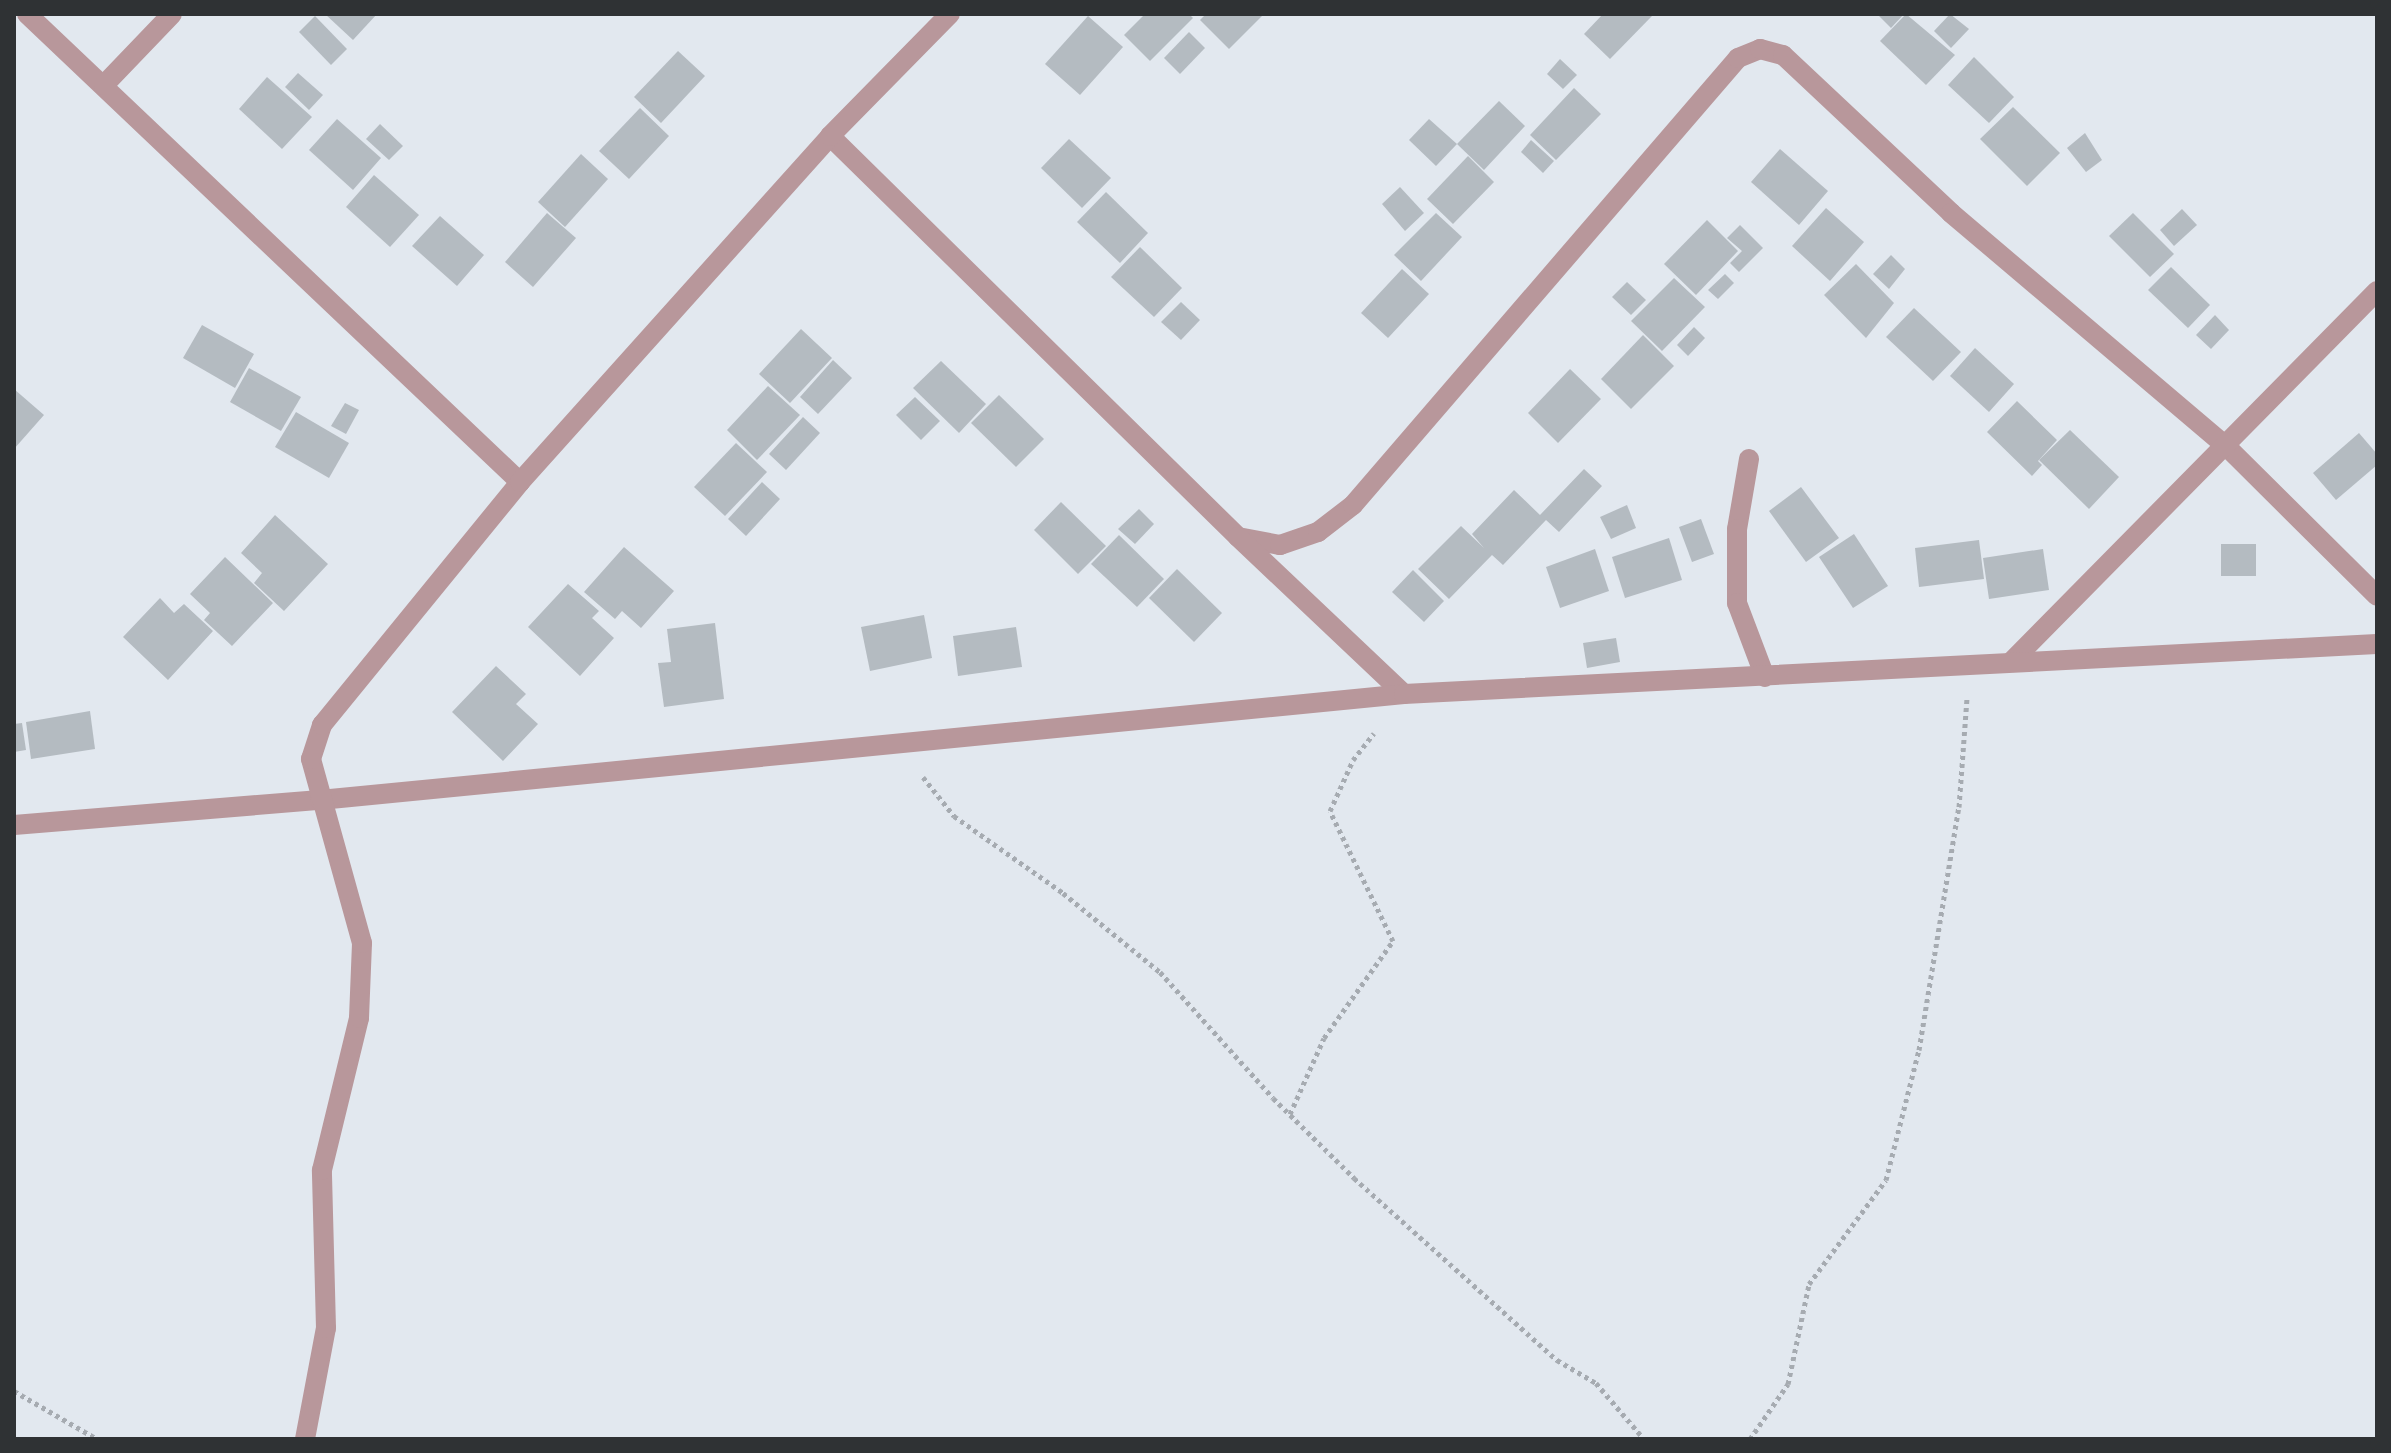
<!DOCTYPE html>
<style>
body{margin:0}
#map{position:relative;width:2391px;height:1453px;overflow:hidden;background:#e2e8ef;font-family:Raleway,sans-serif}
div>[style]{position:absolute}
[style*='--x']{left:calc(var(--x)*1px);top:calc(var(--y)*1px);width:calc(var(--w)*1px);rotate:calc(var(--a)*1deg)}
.building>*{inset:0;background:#b4bbc1}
.path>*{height:5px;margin-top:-2.5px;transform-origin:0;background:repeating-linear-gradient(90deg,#a6abb1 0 4px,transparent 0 8px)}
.minor>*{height:20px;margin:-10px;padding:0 10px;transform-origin:10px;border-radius:10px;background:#b8979b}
span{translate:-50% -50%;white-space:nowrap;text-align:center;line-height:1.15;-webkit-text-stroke:8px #eff6fd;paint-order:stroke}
.frame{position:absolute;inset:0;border:16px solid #2f3234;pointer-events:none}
</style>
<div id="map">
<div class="building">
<div style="clip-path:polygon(325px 14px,377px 14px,353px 40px)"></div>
<div style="clip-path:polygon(1145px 14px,1189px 14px,1193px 18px,1150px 61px,1124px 35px)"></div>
<div style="clip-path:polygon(1206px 14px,1264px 14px,1229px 49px,1200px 20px)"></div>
<div style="clip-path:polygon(1603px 14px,1650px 14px,1652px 16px,1610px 59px,1584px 34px)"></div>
<div style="clip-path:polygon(1877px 14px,1904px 14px,1891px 28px)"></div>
<div style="clip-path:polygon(1906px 14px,1955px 55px,1926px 85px,1880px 41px)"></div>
<div style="clip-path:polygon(1950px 14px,1969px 29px,1951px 48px,1934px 31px)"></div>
<div style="clip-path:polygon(315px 16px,347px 49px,331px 65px,299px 32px)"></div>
<div style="clip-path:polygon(1088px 16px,1123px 47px,1080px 95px,1045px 64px)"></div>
<div style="clip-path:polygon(1189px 32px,1205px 48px,1180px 74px,1164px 58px)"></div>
<div style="clip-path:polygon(678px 51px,705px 76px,661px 123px,634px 97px)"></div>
<div style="clip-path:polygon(1974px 57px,2014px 97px,1989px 123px,1948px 85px)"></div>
<div style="clip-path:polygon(1560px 59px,1577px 75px,1563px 89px,1547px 74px)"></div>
<div style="clip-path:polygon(298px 73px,323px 95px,309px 110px,285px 87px)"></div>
<div style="clip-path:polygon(267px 77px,312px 117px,282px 149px,239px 109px)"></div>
<div style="clip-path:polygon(1574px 88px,1601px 114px,1556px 160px,1530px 135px)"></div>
<div style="clip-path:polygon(1499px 101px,1525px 126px,1484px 170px,1457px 144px)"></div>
<div style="clip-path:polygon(2013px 107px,2060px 153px,2027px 186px,1980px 139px)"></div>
<div style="clip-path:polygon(640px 108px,669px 136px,629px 179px,599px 151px)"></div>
<div style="clip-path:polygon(337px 119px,381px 158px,353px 190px,309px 150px)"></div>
<div style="clip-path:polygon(1429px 119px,1457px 144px,1436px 166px,1409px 140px)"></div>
<div style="clip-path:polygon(380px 124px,403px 146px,389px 160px,366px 139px)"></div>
<div style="clip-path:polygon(2085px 133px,2102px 160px,2086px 172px,2067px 148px)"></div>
<div style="clip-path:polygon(1069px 139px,1111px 178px,1082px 208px,1041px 168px)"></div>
<div style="clip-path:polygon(1531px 140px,1554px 161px,1543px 173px,1521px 152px)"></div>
<div style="clip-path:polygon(1780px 149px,1828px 191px,1799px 225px,1751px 182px)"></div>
<div style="clip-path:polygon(581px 154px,608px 179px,565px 227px,538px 202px)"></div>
<div style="clip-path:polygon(1468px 156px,1494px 182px,1453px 224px,1427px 199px)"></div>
<div style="clip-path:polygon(374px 175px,419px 215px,390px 247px,346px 207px)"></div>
<div style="clip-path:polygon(1400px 187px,1424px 213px,1405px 231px,1382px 204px)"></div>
<div style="clip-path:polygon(1106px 192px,1148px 233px,1120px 263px,1077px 222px)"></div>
<div style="clip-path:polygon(1826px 208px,1864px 242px,1830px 281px,1792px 246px)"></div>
<div style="clip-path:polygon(2182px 209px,2197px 225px,2174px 246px,2160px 230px)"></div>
<div style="clip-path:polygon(547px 213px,576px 238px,533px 287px,505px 262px)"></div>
<div style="clip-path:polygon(1436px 213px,1462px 237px,1421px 281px,1394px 255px)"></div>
<div style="clip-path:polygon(2133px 213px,2174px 254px,2150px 277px,2109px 236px)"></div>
<div style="clip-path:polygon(440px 216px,484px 255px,457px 286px,412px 246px)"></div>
<div style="clip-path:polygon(1707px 220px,1738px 251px,1696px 295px,1664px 264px)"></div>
<div style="clip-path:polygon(1740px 225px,1763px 248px,1739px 272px,1730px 263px,1742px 251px,1727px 238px)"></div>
<div style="clip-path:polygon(1140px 247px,1182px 288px,1154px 317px,1111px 277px)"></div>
<div style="clip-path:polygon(1891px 255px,1905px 269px,1889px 289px,1873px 274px)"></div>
<div style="clip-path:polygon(1856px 264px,1894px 303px,1866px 338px,1824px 295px)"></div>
<div style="clip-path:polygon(2171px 267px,2210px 305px,2188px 328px,2148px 290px)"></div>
<div style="clip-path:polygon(1402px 269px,1429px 294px,1388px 338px,1361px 313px)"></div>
<div style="clip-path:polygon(1725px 274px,1734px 283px,1718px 299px,1708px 290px)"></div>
<div style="clip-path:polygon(1674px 278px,1705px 307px,1662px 351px,1631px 321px)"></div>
<div style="clip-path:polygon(1627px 282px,1646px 300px,1631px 315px,1612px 297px)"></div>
<div style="clip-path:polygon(1181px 302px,1200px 320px,1181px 340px,1161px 322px)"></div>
<div style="clip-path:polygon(1914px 308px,1961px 352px,1933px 381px,1886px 337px)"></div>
<div style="clip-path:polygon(2215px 315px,2229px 330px,2211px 349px,2196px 335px)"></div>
<div style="clip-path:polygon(202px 325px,254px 354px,235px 388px,183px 358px)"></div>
<div style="clip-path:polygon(1694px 327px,1705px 338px,1688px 356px,1677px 345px)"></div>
<div style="clip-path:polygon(801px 329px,832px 358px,790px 403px,759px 374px)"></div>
<div style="clip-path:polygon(1643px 335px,1674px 366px,1631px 409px,1601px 379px)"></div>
<div style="clip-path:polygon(1975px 348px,2014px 384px,1989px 412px,1950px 376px)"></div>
<div style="clip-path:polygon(833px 360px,852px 378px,818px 414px,800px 397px)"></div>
<div style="clip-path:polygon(941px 361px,986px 404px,959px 433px,913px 388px)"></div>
<div style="clip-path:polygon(249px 368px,301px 397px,281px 431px,230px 402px)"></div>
<div style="clip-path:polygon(1570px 369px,1601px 399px,1558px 443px,1528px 413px)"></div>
<div style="clip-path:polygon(768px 386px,800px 415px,757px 460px,727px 430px)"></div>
<div style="clip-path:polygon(14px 389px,44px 415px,14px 449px)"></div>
<div style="clip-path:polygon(999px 395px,1044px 439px,1016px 467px,971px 423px)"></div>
<div style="clip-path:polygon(915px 397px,940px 421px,921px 440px,896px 415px)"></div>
<div style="clip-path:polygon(2017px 401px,2057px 440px,2038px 461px,2042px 465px,2032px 476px,1987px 432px)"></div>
<div style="clip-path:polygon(345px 403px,359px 410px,346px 434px,331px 426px)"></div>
<div style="clip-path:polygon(296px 412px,349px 443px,329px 478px,275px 447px)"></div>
<div style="clip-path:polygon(803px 417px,820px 433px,786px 470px,769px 454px)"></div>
<div style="clip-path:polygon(2070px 430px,2119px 477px,2089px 509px,2039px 460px)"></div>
<div style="clip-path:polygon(2359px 433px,2377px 454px,2377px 465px,2336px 500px,2313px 473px)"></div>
<div style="clip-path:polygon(736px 443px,767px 472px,725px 516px,694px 487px)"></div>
<div style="clip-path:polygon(1584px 469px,1602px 486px,1559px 532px,1546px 520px,1503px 565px,1492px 555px,1449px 599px,1418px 569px,1461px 526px,1484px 548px,1472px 534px,1514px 490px,1540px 515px)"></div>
<div style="clip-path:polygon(762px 482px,780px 499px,746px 536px,728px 519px)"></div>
<div style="clip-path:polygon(1801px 487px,1839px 538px,1806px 562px,1769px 511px)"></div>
<div style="clip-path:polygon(1061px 502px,1106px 546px,1078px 574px,1034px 530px)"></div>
<div style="clip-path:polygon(1627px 505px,1636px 528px,1611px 539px,1600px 517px)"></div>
<div style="clip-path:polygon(1139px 509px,1154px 524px,1135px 544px,1118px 529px)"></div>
<div style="clip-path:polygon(275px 515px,328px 564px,284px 611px,254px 583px,262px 573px,241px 553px)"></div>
<div style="clip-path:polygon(1701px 519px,1714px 554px,1692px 562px,1679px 527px)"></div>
<div style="clip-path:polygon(1854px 534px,1888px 586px,1853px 608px,1819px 557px)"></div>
<div style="clip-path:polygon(1119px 535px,1164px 579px,1137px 607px,1091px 564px)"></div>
<div style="clip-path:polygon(1669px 538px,1682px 580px,1625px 598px,1612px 557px)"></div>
<div style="clip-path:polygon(1979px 540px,1984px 579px,1919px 587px,1915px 548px)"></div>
<div style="clip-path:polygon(2221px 544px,2256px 544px,2256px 576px,2221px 576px)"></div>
<div style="clip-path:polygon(624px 547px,674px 591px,641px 628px,622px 611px,615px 619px,584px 592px)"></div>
<div style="clip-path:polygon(1595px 549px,1609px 591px,1560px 608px,1546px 567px)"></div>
<div style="clip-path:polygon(2043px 549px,2049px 590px,1989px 599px,1983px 558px)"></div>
<div style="clip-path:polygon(225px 557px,273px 603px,232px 646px,204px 620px,210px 613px,190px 594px)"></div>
<div style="clip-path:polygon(1177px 569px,1222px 613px,1194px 642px,1149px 598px)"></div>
<div style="clip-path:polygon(1413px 570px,1444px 601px,1424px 622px,1392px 592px)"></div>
<div style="clip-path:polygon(568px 584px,599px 611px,592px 618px,614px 638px,580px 676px,528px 627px)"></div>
<div style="clip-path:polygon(160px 598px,174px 613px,184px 604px,213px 631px,168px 680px,123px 637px)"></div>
<div style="clip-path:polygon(924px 615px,932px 658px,870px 671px,861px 627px)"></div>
<div style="clip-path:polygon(715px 623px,724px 699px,664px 707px,658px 663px,671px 662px,667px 629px)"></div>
<div style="clip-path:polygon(1016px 627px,1022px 667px,958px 676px,953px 636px)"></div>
<div style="clip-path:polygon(1616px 638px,1620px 662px,1587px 668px,1583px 643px)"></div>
<div style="clip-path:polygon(496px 666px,526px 694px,516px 704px,538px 724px,503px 761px,452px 712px)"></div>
<div style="clip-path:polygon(90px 711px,95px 749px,31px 759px,26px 722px)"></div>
<div style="clip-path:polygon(22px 723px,26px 750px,14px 752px,14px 724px)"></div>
</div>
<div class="path">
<div style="--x:923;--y:777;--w:50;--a:51.5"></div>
<div style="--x:954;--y:816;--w:133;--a:35.2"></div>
<div style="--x:1063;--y:893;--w:125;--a:39.2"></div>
<div style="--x:1160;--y:972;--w:169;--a:48.1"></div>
<div style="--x:1273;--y:1098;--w:114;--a:44.6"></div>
<div style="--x:1354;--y:1178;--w:273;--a:41.9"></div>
<div style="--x:1557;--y:1360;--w:45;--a:30.5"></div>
<div style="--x:1596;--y:1383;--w:74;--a:49.4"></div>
<div style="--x:1290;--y:1114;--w:83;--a:-65.9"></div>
<div style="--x:1324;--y:1038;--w:119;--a:-54.6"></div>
<div style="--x:1393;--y:941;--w:144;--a:-115.9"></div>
<div style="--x:1330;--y:811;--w:56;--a:-65.7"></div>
<div style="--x:1353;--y:760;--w:34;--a:-52"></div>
<div style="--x:14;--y:1391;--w:96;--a:30"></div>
<div style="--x:1750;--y:1439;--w:67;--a:-55.4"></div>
<div style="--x:1788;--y:1384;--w:102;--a:-78.1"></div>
<div style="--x:1809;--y:1284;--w:129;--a:-53.5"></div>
<div style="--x:1886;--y:1180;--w:134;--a:-75.8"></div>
<div style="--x:1919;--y:1050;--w:246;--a:-80.7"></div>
<div style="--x:1959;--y:807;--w:108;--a:-85.8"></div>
</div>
<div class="minor">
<div style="--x:27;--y:14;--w:680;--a:43.51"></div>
<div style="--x:104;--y:85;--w:98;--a:-46.2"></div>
<div style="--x:830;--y:136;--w:572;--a:44.5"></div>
<div style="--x:1238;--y:537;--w:43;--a:10.8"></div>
<div style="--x:1280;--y:545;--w:40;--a:-18.9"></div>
<div style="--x:1318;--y:532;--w:44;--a:-37.6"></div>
<div style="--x:1353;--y:505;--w:590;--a:-49.26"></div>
<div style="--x:1738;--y:58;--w:24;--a:-22"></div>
<div style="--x:1760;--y:49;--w:24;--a:15"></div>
<div style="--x:1783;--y:55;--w:231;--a:43.2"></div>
<div style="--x:1951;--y:213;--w:362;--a:40.3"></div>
<div style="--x:2227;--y:447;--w:211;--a:44.8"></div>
<div style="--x:1749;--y:459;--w:71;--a:99.7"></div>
<div style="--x:1737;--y:529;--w:74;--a:90"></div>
<div style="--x:1737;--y:603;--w:79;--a:69.3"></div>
<div style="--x:1238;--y:537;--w:228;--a:43.4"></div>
<div style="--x:2011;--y:662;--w:521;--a:-45.39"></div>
<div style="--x:14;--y:825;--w:307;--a:-4.7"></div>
<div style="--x:320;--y:800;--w:1089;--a:-5.58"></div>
<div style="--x:1404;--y:694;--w:974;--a:-2.94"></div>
<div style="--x:305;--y:1439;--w:113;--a:-79.3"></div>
<div style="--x:326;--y:1328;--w:158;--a:-91.5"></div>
<div style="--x:322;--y:1170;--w:156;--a:-76.3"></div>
<div style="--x:359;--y:1018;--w:75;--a:-87.7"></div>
<div style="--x:362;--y:943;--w:191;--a:-105.5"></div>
<div style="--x:311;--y:759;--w:36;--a:-72"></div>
<div style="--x:322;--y:725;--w:313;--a:-50.8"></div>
<div style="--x:520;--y:482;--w:465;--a:-48.1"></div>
<div style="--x:830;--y:136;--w:171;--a:-45.5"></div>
</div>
<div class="frame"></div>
</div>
